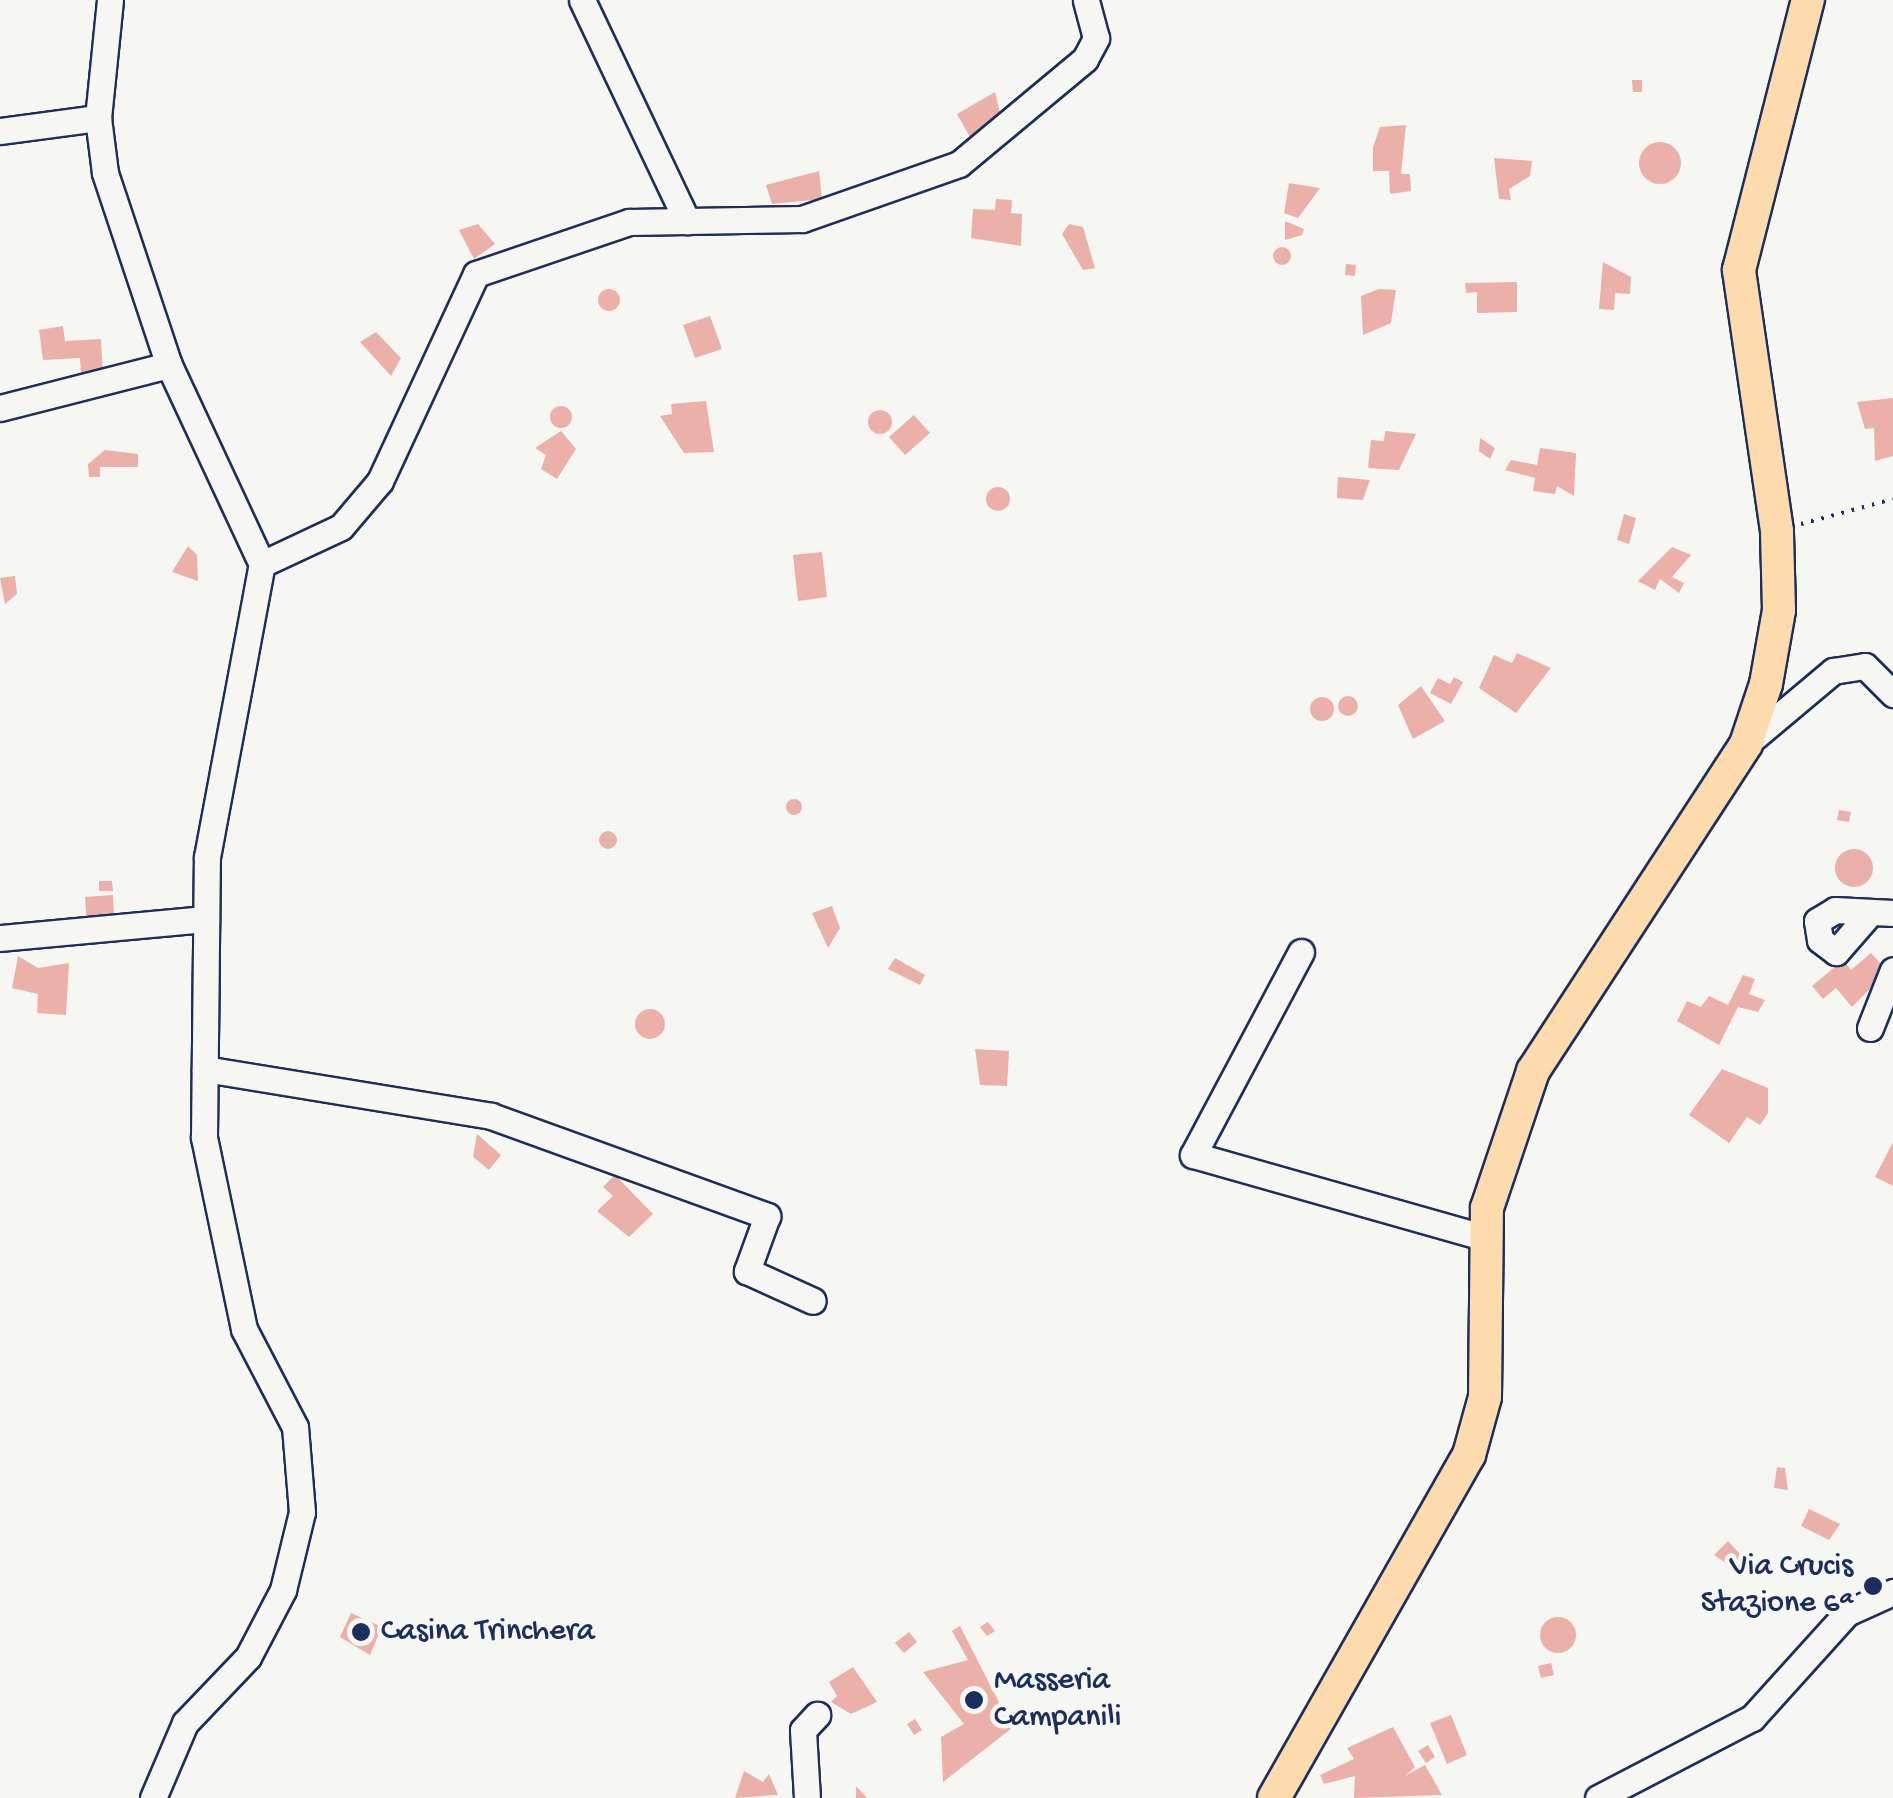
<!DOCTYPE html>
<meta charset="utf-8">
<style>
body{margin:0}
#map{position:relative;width:1893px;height:1798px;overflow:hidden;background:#f6f6f2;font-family:"Gochi Hand",sans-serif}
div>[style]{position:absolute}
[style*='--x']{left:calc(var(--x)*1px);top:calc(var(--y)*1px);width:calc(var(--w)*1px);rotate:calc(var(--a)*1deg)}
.building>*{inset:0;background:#ebb0a8}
.round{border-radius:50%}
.path>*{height:4px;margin-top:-2px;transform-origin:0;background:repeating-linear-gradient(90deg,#1b2f5e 0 2.5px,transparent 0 10.5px)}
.roads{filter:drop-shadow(2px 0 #1b2f5e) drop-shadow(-2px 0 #1b2f5e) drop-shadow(0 2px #1b2f5e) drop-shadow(0 -2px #1b2f5e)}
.minor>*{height:25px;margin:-12.5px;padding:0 12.5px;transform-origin:12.5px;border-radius:12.5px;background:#f6f6f2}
.major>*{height:32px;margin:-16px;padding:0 16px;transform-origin:16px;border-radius:16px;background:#fedbac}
.dots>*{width:28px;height:28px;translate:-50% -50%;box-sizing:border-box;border:5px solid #f6f6f2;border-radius:50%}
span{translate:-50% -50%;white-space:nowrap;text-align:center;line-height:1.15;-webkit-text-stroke:9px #f6f6f2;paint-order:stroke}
.poi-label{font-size:32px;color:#1b2f5e}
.right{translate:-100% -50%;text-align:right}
.left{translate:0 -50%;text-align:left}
</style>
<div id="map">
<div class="building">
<div style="clip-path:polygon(1632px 80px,1642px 80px,1642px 92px,1633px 92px)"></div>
<div style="clip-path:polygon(995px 92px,1002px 121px,971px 139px,957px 114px)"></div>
<div style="clip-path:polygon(1406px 125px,1401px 174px,1410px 174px,1411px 191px,1390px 194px,1389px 171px,1373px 171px,1373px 147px,1380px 127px)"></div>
<div class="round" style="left:1639px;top:142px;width:42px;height:42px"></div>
<div style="clip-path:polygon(1494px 158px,1532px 161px,1530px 176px,1509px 189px,1511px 200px,1499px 199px)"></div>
<div style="clip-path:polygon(819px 171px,822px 199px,772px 204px,766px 185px)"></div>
<div style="clip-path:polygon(1289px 183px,1320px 188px,1298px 218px,1284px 213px)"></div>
<div style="clip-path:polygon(996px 199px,1012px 200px,1011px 213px,1022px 214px,1021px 246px,971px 238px,973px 209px,995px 210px)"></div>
<div style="clip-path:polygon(1285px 221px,1304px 229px,1302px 235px,1285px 240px)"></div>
<div style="clip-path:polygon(478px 224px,495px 244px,474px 259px,459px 230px)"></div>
<div style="clip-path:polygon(1069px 224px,1083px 227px,1095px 268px,1083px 270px,1062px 234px)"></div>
<div class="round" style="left:1273px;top:247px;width:18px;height:18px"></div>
<div style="clip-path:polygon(1603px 262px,1631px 277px,1630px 294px,1615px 293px,1614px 310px,1599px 309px)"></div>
<div style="clip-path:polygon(1346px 264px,1356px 265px,1355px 276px,1345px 275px)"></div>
<div style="clip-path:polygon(1517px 282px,1517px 312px,1477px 313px,1477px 292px,1466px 293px,1465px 283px)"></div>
<div class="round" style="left:598px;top:289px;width:22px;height:22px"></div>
<div style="clip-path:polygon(1379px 289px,1396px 290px,1391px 323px,1363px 335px,1361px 296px)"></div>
<div style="clip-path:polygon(710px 316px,722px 349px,695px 358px,683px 325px)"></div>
<div style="clip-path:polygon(63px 326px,65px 341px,101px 339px,103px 374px,81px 375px,80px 358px,43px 360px,39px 330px)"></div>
<div style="clip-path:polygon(376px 332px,401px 358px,391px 376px,360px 342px)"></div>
<div style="clip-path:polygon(1893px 398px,1893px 456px,1875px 461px,1874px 428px,1865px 429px,1857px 402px)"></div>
<div style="clip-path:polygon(706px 401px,714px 452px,684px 453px,660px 416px,672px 414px,671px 404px)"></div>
<div class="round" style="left:550px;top:406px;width:22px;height:22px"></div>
<div class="round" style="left:868px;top:410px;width:24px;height:24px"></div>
<div style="clip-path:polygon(914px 415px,930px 433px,905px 455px,889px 437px)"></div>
<div style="clip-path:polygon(561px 431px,576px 449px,557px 479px,541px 469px,546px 455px,535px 448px)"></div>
<div style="clip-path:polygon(1385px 431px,1416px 434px,1399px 470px,1368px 468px,1371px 440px,1384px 441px)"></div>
<div style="clip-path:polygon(1480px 438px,1495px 448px,1490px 459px,1479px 451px)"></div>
<div style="clip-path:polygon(1540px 448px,1576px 453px,1574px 496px,1557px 486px,1555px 494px,1533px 491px,1535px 478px,1505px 470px,1511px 460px,1537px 465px)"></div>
<div style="clip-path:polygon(105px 450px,138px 454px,138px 467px,100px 467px,100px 477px,89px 477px,88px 464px)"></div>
<div style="clip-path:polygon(1338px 477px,1370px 480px,1363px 500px,1337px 498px)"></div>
<div class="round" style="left:986px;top:487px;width:24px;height:24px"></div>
<div style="clip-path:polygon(1624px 514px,1636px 518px,1629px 544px,1617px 540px)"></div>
<div style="clip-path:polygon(188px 546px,197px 555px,198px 581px,172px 572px)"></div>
<div style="clip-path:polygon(1672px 547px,1691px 555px,1672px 577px,1684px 583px,1679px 593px,1660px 579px,1655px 590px,1638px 581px)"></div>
<div style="clip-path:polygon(822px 552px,827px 597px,798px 601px,793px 555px)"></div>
<div style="clip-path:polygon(15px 576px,17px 594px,5px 604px,0 578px)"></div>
<div style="clip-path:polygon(1517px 653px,1551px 668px,1516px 713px,1479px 688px,1494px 655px,1512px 663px)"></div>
<div style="clip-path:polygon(1454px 677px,1463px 682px,1451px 704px,1430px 693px,1438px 678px,1450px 684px)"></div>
<div style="clip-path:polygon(1421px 686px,1445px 721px,1413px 739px,1398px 705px)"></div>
<div class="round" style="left:1338px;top:696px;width:20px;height:20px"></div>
<div class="round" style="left:1310px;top:697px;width:24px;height:24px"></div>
<div class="round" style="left:786px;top:799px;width:16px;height:16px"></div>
<div style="clip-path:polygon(1839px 810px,1851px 812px,1849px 822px,1837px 820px)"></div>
<div class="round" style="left:599px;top:831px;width:18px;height:18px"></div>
<div class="round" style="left:1835px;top:849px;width:38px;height:38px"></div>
<div style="clip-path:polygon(99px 881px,112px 881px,113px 891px,99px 891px)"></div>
<div style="clip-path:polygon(113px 895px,114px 917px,87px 924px,85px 897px)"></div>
<div style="clip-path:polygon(832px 906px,840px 928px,828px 948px,812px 913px)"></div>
<div style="clip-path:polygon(1871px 953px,1883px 966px,1878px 981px,1852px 1007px,1836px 988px,1823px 999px,1812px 986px,1843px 960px,1851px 970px)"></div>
<div style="clip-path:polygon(18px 956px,38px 968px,69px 963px,66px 1015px,37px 1013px,38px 994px,12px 988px)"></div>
<div style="clip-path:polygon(895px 958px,925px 975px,920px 985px,888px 969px)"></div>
<div style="clip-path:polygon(1743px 975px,1755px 979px,1749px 994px,1765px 1000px,1758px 1012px,1738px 1007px,1719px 1045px,1677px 1021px,1687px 1001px,1701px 1007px,1709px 996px,1728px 1005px)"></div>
<div class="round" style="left:635px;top:1009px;width:30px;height:30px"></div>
<div style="clip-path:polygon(975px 1049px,1009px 1051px,1007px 1086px,980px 1085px)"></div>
<div style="clip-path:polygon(1722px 1069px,1768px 1088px,1768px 1113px,1760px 1125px,1747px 1117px,1729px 1143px,1689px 1115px)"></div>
<div style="clip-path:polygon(477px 1134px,501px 1155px,489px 1170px,473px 1157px)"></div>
<div style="clip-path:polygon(1893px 1142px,1893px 1186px,1875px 1177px)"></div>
<div style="clip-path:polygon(615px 1175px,653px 1214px,629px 1237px,597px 1211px,613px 1196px,603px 1187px)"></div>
<div style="clip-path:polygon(1777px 1467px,1785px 1468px,1788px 1490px,1774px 1488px)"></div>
<div style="clip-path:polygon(1809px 1509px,1840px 1524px,1829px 1540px,1801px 1526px)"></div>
<div style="clip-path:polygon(1728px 1541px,1749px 1564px,1739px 1572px,1714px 1555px)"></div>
<div style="clip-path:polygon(351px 1613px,382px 1627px,370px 1655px,340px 1637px)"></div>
<div class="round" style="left:1540px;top:1617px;width:36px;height:36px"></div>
<div style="clip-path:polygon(988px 1622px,995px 1631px,987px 1636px,980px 1627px)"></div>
<div style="clip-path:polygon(960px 1626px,1012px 1728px,943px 1782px,941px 1737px,964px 1724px,923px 1672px,968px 1660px,952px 1631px)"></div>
<div style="clip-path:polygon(909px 1632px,917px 1642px,904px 1653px,895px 1643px)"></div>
<div style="clip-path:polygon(1551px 1663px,1554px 1675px,1541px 1678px,1538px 1666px)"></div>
<div style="clip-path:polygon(853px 1667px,877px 1702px,851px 1714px,831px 1702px,837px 1696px,829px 1682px)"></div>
<div style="clip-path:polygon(1451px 1715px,1467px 1755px,1447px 1764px,1430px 1723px)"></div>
<div style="clip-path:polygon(915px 1719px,922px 1730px,914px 1735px,907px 1724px)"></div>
<div style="clip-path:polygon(1393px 1727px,1415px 1767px,1405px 1776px,1425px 1765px,1442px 1795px,1354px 1798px,1355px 1776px,1324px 1784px,1320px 1775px,1354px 1759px,1347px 1748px)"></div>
<div style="clip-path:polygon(1428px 1745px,1435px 1757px,1426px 1763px,1418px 1751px)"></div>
<div style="clip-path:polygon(744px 1771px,763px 1782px,769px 1774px,778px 1795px,735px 1798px)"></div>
<div style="clip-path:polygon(856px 1786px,867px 1798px,856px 1798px)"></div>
</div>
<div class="path">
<div style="--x:1801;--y:524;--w:95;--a:-15.2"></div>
</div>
<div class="roads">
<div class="minor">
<div style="--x:110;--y:0;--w:119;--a:95.8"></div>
<div style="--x:98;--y:118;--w:55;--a:82.7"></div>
<div style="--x:105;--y:173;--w:202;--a:71.6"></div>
<div style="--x:169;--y:365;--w:220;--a:65"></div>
<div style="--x:582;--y:0;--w:245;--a:64.6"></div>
<div style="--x:0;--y:131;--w:99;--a:-7.6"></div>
<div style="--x:0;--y:408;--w:174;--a:-14.3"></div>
<div style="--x:1746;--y:744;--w:114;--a:-40"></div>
<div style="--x:1833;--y:671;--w:32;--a:-9"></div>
<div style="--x:1865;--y:666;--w:40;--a:45"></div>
<div style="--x:1870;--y:913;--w:52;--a:131.1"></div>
<div style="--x:1836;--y:952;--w:20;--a:-143"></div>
<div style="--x:1820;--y:940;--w:19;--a:-99"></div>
<div style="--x:1817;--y:921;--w:21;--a:-31"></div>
<div style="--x:1835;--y:910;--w:58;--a:3"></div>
<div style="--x:0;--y:938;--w:207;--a:-5.3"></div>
<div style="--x:1301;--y:952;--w:230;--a:118"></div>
<div style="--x:1193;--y:1155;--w:305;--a:15.8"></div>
<div style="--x:1870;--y:1028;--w:62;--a:-68.4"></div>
<div style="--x:205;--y:1069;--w:290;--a:9.3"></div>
<div style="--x:491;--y:1116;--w:294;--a:19.9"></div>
<div style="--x:767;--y:1216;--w:59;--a:110"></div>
<div style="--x:747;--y:1271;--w:72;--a:24.4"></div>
<div style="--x:153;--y:1798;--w:82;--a:-66.9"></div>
<div style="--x:185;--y:1723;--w:91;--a:-46.3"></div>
<div style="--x:248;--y:1657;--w:76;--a:-62.4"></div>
<div style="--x:283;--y:1590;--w:80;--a:-76.3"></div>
<div style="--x:302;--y:1512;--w:85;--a:-94.7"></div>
<div style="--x:295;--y:1427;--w:110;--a:-117.5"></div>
<div style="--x:244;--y:1329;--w:196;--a:-101.8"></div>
<div style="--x:204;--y:1137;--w:280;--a:-89.4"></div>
<div style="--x:207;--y:857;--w:298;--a:-79.4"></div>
<div style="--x:262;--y:564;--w:87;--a:-25.1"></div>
<div style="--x:341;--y:527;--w:60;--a:-49.7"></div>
<div style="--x:380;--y:481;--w:228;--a:-65.1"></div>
<div style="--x:476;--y:274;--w:162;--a:-18.8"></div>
<div style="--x:629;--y:222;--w:173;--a:-1"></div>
<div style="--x:802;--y:219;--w:166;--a:-19.3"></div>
<div style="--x:959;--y:164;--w:164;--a:-39.8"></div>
<div style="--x:1085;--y:59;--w:24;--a:-62"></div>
<div style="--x:1096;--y:38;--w:39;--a:-105"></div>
<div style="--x:807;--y:1798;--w:68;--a:-93.4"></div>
<div style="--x:803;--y:1730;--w:21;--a:-47"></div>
<div style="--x:1598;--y:1798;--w:174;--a:-27.5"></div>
<div style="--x:1752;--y:1718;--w:142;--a:-47.9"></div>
<div style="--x:1847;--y:1613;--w:51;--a:-24.5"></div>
</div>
<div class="major">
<div style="--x:1274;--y:1798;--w:395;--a:-60.4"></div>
<div style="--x:1469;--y:1455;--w:60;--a:-74.6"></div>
<div style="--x:1485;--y:1397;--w:189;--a:-89.4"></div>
<div style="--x:1487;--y:1208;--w:145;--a:-71.4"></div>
<div style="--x:1533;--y:1071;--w:390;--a:-56.9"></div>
<div style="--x:1746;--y:744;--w:63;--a:-71.6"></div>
<div style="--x:1766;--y:684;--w:75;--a:-80"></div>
<div style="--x:1779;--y:610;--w:79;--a:-91.5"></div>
<div style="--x:1777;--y:531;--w:264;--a:-98.3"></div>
<div style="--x:1739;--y:270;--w:279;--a:-75.7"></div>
</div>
</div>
<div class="dots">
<div style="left:1873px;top:1586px;background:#1b2f5e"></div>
<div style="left:361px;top:1632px;background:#1b2f5e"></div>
<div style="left:974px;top:1700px;background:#1b2f5e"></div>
</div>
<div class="poi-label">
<span class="right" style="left:1853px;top:1586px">Via Crucis<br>Stazione 6ª</span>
<span class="left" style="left:381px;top:1632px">Casina Trinchera</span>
<span class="left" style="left:994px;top:1700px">Masseria<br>Campanili</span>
</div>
</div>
